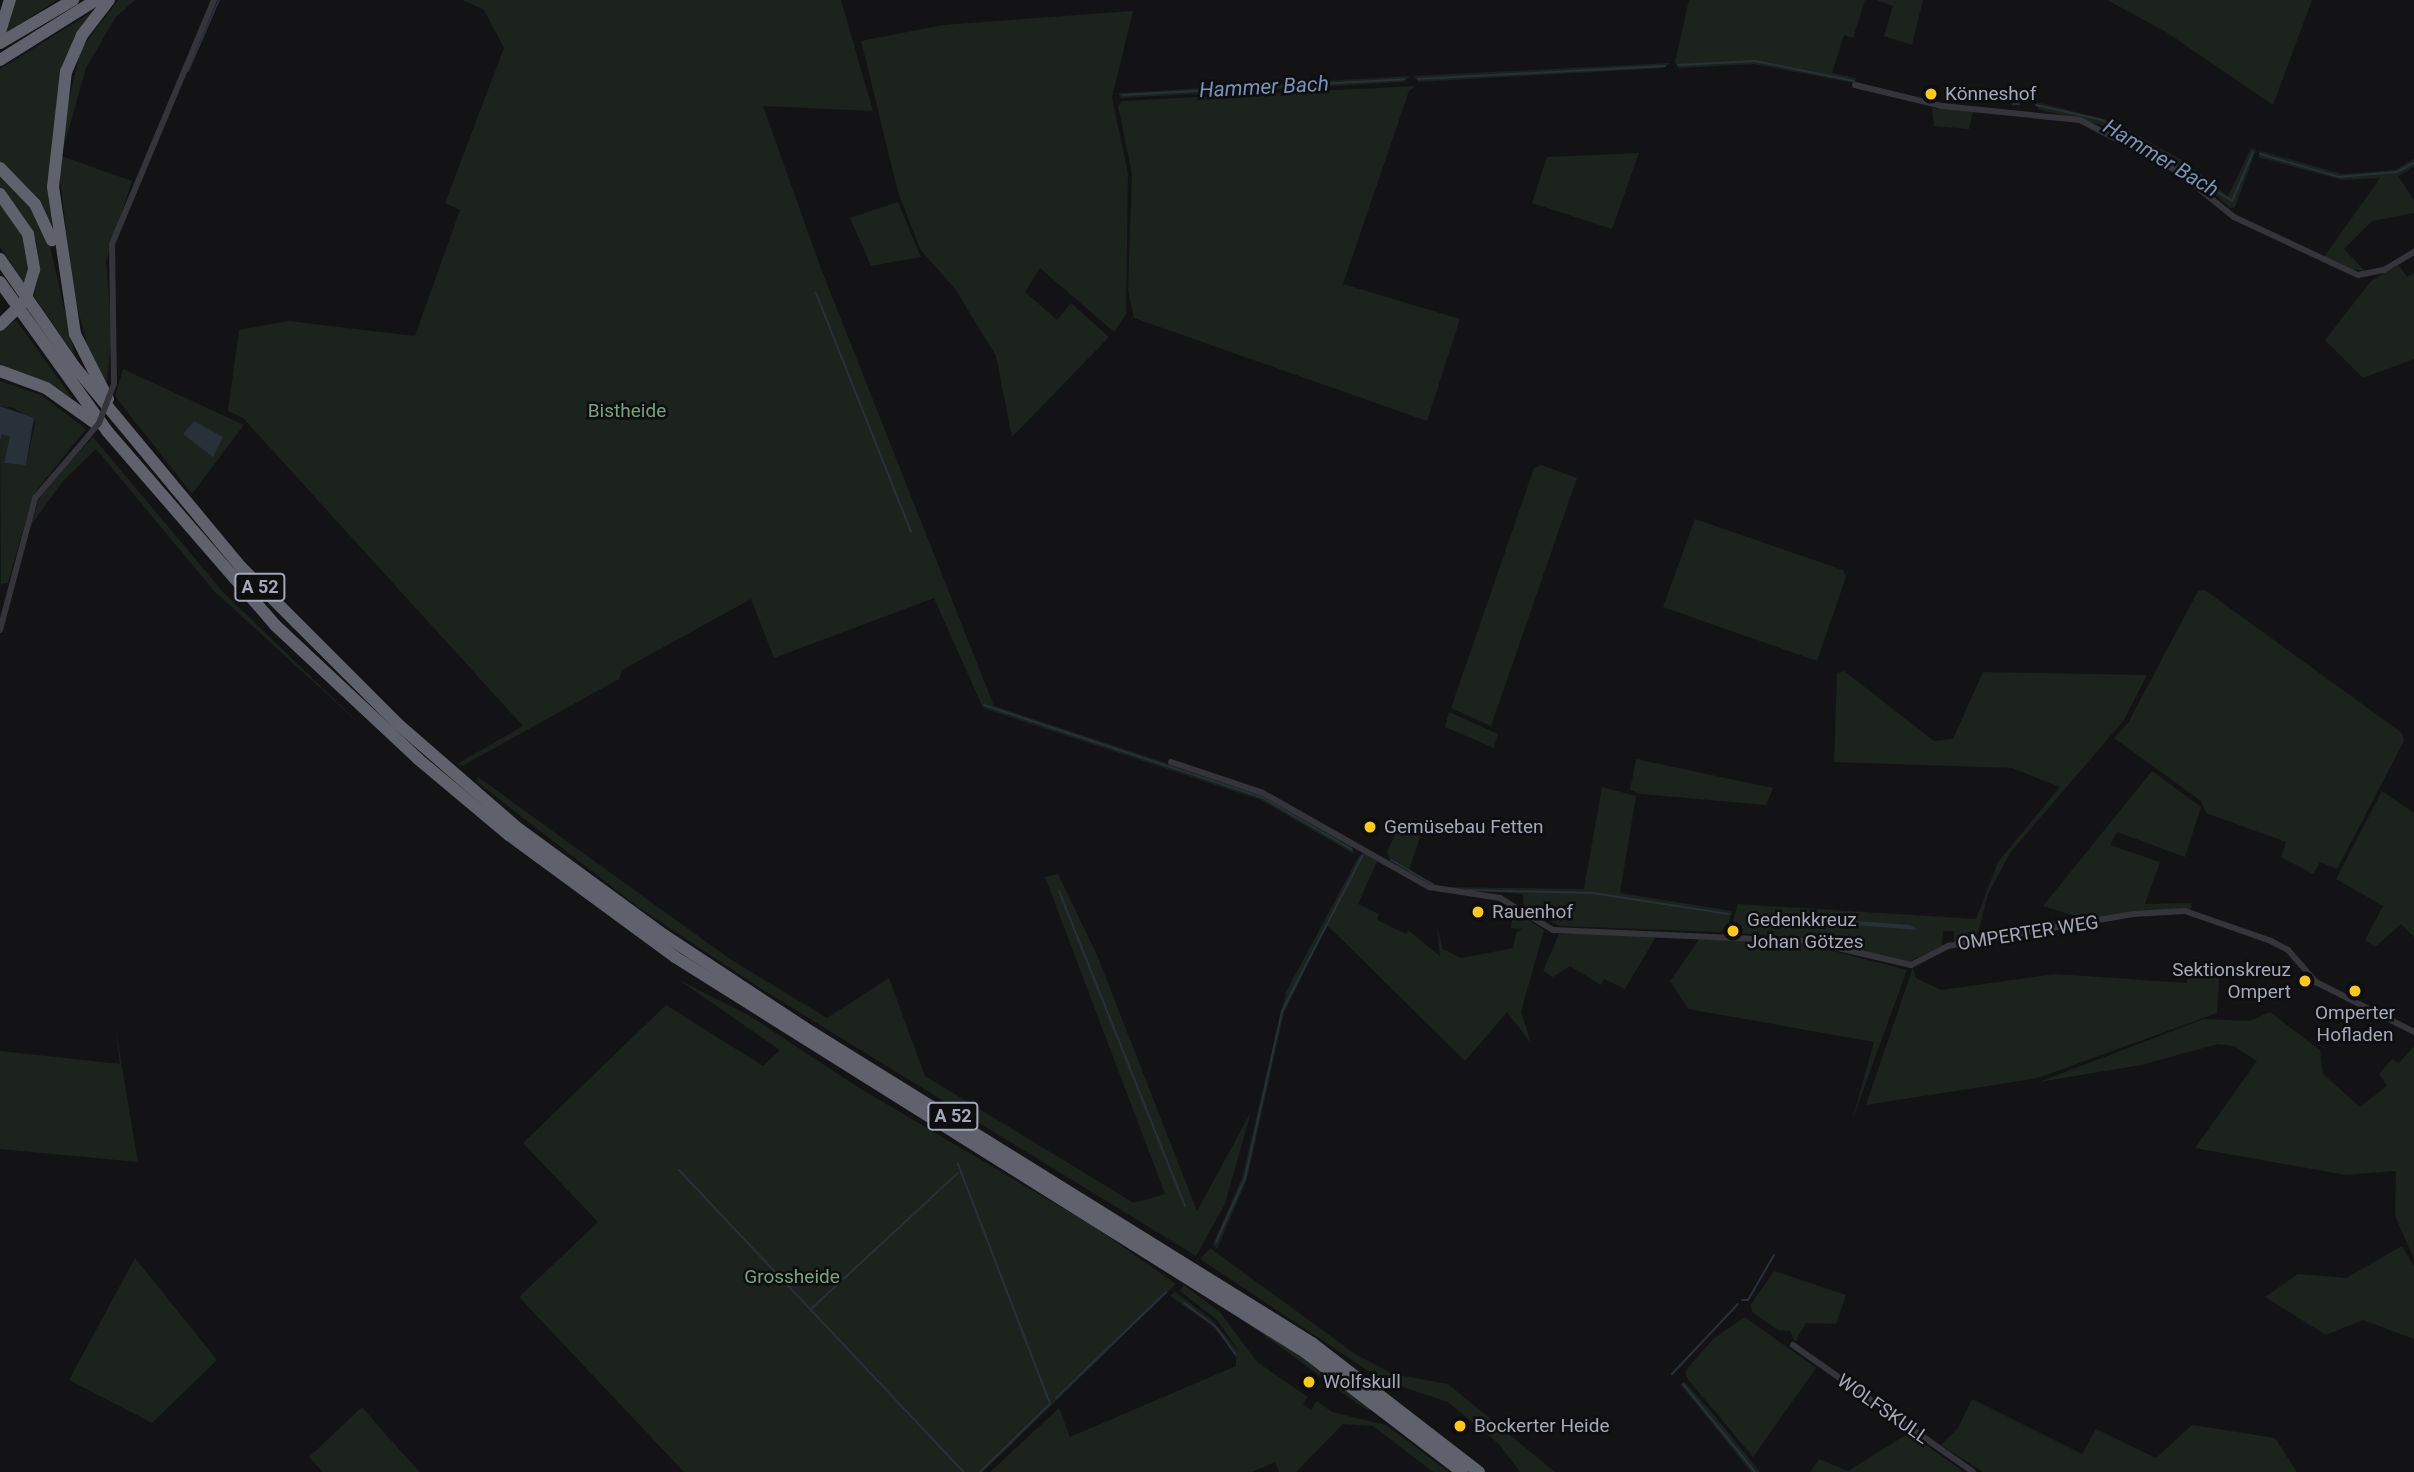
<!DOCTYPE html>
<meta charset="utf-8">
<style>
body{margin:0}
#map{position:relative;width:2414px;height:1472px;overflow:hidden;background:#131315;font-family:Roboto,sans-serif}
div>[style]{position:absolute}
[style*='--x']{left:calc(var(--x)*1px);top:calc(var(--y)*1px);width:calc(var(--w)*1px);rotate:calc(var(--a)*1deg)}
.green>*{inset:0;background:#1b231c}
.water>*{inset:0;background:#28303a}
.stream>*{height:2px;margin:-1px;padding:0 1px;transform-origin:1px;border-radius:1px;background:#28303a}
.minor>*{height:6px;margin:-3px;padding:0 3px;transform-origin:3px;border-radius:3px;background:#34343a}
.motorway>*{height:12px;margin:-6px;padding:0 6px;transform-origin:6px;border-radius:6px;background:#5f616c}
.minor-bridge>*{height:6px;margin:-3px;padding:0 3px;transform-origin:3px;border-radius:3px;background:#34343a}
.motorway-bridge>*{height:12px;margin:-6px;padding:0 6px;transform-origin:6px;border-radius:6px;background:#5f616c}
.dots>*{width:19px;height:19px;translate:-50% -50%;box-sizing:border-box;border:4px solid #0e0e10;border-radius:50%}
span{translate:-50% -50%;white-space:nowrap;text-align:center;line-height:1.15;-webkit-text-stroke:5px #0e0e10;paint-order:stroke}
.shield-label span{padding:2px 5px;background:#0e0e10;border:2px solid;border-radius:5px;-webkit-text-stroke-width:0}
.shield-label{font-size:18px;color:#a3a7b7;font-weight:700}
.poi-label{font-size:19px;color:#a3a7b7}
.left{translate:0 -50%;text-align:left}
.right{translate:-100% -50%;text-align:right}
.park-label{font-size:19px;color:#78a37f}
.street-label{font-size:19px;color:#a3a7b7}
.water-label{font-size:21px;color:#7792b5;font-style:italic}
</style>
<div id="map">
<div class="green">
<div style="clip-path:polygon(12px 0,57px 0,0 37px)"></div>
<div style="clip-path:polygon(118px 0,135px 0,115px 18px,86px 68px,61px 156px,132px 181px,106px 261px,112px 331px,107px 383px,88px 349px,73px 290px,60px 178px,62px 128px,81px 49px)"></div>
<div style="clip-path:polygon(463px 0,841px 0,873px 111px,763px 106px,820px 266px,994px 706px,1263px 795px,1352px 846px,1354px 854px,1261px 800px,983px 708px,934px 598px,774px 658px,751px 599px,622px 670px,619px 679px,462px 766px,457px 764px,523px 726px,243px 418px,228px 411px,239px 330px,288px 321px,415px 336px,460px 210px,445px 203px,504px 48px,484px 10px)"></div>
<div style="clip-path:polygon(1689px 0,1865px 0,1853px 38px,1844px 35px,1832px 73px,1856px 78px,1854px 83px,1754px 64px,1679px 68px,1675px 62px)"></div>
<div style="clip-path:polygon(1876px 0,1923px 0,1912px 45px,1884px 36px,1893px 6px)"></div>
<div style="clip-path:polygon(2107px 0,2312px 0,2273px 105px,2166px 32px)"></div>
<div style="clip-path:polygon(95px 10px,82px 28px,51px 159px,52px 224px,35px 197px,0 162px,0 69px)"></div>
<div style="clip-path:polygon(1133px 11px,1112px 98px,1128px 173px,1126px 314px,1114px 332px,1040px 268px,1025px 292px,1057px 320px,1071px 303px,1109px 337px,1012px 437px,996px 356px,955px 289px,920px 249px,898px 192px,861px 41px,943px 25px)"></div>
<div style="clip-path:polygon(1670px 63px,1664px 68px,1418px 82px,1414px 76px)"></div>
<div style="clip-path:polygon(1410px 76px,1403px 82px,1121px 98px,1118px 93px)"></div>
<div style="clip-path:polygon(1416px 86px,1409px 91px,1343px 284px,1460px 319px,1427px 421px,1134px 318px,1128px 289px,1132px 174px,1118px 106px,1122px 101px)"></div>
<div style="clip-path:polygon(2036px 102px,2111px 121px,2182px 160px,2228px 196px,2251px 148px,2256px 150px,2235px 207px,2230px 208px,2206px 186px,2108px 127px,2038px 109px)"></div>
<div style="clip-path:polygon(1932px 108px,1973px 112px,1969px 129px,1934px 126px)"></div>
<div style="clip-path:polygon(2260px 151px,2342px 174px,2395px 170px,2414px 159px,2414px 167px,2398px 176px,2414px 200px,2414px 213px,2372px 221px,2344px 249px,2365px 271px,2348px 269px,2324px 257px,2380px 178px,2342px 180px,2258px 157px)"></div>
<div style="clip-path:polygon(1639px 153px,1612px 229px,1532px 203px,1547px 157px)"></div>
<div style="clip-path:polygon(0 172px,19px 189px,48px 237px,75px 356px,34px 296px,40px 269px,36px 241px,0 187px)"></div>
<div style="clip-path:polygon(0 197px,25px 233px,30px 268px,24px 283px,0 247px)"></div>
<div style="clip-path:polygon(898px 202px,921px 257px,871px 266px,850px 218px)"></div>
<div style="clip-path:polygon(2399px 265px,2407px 277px,2414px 273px,2414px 359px,2363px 378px,2325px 340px,2371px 281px)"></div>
<div style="clip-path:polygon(16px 320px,73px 399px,0 366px,0 331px)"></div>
<div style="clip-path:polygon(123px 369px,244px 425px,192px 494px,115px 396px)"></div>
<div style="clip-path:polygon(0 381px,41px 395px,86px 429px,33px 495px,8px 583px,1px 584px,0 441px,2px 434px,10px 437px,26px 465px,35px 423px,14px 408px,0 406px)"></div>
<div style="clip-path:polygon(93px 437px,223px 592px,363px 727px,214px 591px,96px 449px,63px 481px,29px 528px,42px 492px)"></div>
<div style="clip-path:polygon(1541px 465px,1577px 478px,1491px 726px,1451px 708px,1534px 468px)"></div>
<div style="clip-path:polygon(1695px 519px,1843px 570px,1846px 577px,1817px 661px,1663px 607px)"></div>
<div style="clip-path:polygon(2205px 590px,2402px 733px,2404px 741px,2337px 869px,2320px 862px,2313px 874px,2281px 857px,2286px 842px,2206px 813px,2201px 801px,2114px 738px,2128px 723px,2198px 591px)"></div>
<div style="clip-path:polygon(1844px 671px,1934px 741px,1953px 739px,1983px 672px,2147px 675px,2124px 720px,2010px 853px,1988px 894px,1976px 941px,1954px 944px,1954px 931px,1943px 931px,1942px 946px,1908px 962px,1808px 938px,1734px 933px,1731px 928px,1738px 904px,1976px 919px,1998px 862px,2060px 787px,2012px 768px,1834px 762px,1837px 673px)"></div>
<div style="clip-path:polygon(1449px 712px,1498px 734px,1494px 748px,1445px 727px)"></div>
<div style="clip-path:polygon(1636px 759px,1749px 783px,1773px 788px,1766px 805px,1641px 794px,1630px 790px)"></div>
<div style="clip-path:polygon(2152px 771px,2201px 807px,2185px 857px,2117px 832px,2110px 845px,2160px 862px,2145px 904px,2192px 903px,2191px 909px,2135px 911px,1984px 939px,1983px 932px,2079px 917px,2043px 906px)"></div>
<div style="clip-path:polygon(478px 777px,730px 959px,827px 1018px,889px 978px,925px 1076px,1134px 1203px,1165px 1194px,1045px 877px,1058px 874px,1097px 955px,1197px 1211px,1251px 1112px,1225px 1204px,1196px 1256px,763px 990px,638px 907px,476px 781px)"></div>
<div style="clip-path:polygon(1602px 787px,1636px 796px,1620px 893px,1732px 911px,1727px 928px,1720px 932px,1560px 926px,1523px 907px,1523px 894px,1436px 888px,1390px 860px,1387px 852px,1396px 832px,1421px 834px,1409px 870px,1440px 887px,1584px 889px)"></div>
<div style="clip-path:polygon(2382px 791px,2414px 813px,2414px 937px,2401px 924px,2375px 947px,2365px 940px,2383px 906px,2336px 879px)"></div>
<div style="clip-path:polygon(1365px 854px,1377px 861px,1358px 904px,1379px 914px,1377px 920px,1406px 934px,1408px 930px,1440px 956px,1437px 927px,1443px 949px,1461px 958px,1513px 948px,1516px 933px,1523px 929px,1511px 928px,1513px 909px,1544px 930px,1521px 1012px,1531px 1043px,1507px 1012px,1465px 1061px,1327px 925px,1284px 1013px,1247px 1179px,1217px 1249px,1213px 1244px,1242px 1178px,1286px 992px,1359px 856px)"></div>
<div style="clip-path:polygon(1626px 933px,1777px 941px,1806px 944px,1907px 970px,1852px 1121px,1874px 1042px,1688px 1009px,1670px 981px,1700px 938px,1657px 935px,1625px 989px,1604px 979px,1601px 985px,1570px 966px,1553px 977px,1543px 971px,1559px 934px)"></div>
<div style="clip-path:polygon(2188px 965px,2220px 966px,2217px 1013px,2038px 1078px,1866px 1105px,1913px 967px,1916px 978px,1941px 990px,2055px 974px,2187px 983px)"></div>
<div style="clip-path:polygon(679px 980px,750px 1016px,856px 1086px,1093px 1226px,1176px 1284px,983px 1472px,684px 1472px,519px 1297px,598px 1222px,523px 1143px,666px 1005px,763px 1066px,780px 1050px)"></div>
<div style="clip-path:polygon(2270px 1012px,2320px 1050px,2323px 1074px,2360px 1107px,2387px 1086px,2379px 1074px,2392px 1059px,2399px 1063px,2414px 1046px,2414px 1259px,2395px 1216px,2396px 1171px,2346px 1175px,2195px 1148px,2257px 1061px,2234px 1046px,2218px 1044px,2141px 1065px,2039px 1082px,2204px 1019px,2250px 1021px)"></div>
<div style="clip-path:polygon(116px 1030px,138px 1162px,0 1149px,0 1051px,120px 1064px)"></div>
<div style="clip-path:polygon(2402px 1246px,2414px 1267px,2414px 1339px,2363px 1320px,2326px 1335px,2265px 1297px,2298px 1274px,2346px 1278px)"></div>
<div style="clip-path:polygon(1210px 1248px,1355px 1354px,1393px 1374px,1448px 1384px,1555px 1472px,1520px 1472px,1499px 1444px,1448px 1402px,1382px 1380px,1200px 1259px)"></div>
<div style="clip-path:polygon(135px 1258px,217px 1360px,152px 1423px,69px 1380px)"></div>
<div style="clip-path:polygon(1774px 1271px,1846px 1295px,1836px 1324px,1806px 1323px,1795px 1342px,1790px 1331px,1778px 1330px,1752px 1312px,1751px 1304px)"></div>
<div style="clip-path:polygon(1184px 1285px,1220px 1312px,1257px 1362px,1308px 1397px,1303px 1404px,1311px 1410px,1317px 1401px,1332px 1412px,1386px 1425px,1449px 1472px,1433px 1472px,1373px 1426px,1343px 1424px,1296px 1472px,1279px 1472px,1275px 1462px,1252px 1472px,990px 1472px,1059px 1408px,1070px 1437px,1236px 1366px,1236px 1357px,1213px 1326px,1170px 1296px,1175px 1292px,1211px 1319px,1241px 1354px,1217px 1320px,1180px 1291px)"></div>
<div style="clip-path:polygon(1227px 1308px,1268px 1332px,1386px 1416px,1362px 1407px)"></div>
<div style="clip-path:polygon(1745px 1317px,1816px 1368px,1753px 1457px,1686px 1377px,1686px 1370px,1713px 1339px)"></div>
<div style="clip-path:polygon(1684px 1381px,1712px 1413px,1760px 1472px,1751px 1472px,1681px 1385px)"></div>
<div style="clip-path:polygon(1972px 1399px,2082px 1454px,2096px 1429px,2156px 1458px,2192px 1425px,2275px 1438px,2297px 1472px,1983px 1472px,1941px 1445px,1958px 1428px)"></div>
<div style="clip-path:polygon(362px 1407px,386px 1435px,420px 1472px,323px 1472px,309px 1457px)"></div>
<div style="clip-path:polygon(1909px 1433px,1964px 1472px,1810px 1472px,1819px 1459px,1848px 1471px)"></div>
</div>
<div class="water">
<div style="clip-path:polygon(0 406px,34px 418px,26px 465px,4px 463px,10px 437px,2px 434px,0 441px)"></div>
<div style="clip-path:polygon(194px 421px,223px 437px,213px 457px,183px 434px)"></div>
<div style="clip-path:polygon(1761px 914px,1910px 925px,1918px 930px,1761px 918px)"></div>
</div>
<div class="stream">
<div style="--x:1678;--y:65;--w:77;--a:-3"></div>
<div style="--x:1755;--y:61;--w:101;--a:11.4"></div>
<div style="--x:188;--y:71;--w:77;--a:-66.4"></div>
<div style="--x:1418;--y:79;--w:247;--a:-3"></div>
<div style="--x:1123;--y:95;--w:282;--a:-3.2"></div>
<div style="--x:2013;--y:104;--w:6;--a:0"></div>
<div style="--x:2036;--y:105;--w:68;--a:12.8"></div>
<div style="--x:2102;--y:120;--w:153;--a:31.9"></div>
<div style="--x:2232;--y:201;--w:53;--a:-66.8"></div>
<div style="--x:2260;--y:154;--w:82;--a:16.2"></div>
<div style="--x:2339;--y:177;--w:58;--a:-4.9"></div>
<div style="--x:2397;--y:172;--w:19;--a:-28"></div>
<div style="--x:816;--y:293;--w:257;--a:68.3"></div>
<div style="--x:984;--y:705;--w:294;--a:18.4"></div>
<div style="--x:1263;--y:798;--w:102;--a:30.1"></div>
<div style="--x:1391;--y:860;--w:48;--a:30.3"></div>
<div style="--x:1468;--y:890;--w:125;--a:1.4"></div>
<div style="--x:1593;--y:893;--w:137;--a:8.8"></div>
<div style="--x:1059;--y:891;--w:339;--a:68.2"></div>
<div style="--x:958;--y:1164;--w:257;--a:69"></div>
<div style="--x:679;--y:1170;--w:415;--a:46.7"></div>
<div style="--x:1216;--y:1242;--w:70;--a:-65.6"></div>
<div style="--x:1245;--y:1178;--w:171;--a:-77.5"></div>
<div style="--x:1282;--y:1011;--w:176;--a:-62.6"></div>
<div style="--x:1742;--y:1300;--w:6;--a:0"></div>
<div style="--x:1748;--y:1300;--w:52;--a:-60"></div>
<div style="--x:1184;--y:1303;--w:41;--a:37.1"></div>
<div style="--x:1217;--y:1328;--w:32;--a:55"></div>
<div style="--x:811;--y:1309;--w:200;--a:-42.8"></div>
<div style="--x:1672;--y:1374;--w:96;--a:-46.7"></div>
<div style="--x:1683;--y:1384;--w:114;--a:50.7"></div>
<div style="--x:1056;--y:1398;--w:153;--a:-43.9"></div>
<div style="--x:980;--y:1472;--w:96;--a:-44.2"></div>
</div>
<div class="minor">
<div style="--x:1855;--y:85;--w:89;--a:13.6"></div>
<div style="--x:1942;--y:106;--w:139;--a:5.8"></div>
<div style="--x:2080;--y:120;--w:110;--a:27.7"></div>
<div style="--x:2177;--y:171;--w:73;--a:38.9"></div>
<div style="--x:2234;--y:217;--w:137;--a:25.1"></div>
<div style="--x:2358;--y:275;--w:26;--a:-11"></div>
<div style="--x:2384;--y:270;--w:35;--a:-31"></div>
<div style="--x:114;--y:384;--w:140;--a:-90.8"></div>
<div style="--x:112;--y:244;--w:264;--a:-67.3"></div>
<div style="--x:0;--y:630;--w:137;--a:-75.1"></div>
<div style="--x:35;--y:498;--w:75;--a:-49.3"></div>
<div style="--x:1171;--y:762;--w:97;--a:18.6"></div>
<div style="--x:1263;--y:793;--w:191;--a:29.5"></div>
<div style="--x:1429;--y:887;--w:72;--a:8.8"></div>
<div style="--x:1500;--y:898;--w:62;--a:31.1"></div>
<div style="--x:1553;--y:930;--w:255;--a:2.5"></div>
<div style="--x:1808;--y:941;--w:106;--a:13.1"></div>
<div style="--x:1911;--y:965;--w:42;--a:-27.2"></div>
<div style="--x:1948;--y:946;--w:188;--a:-9.8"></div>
<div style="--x:2133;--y:914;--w:52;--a:-3.3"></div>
<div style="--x:2185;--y:911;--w:91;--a:19.2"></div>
<div style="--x:2271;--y:941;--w:19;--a:28"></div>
<div style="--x:2288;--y:950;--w:43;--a:48.8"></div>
<div style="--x:2316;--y:982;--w:110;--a:27"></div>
<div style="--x:1793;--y:1345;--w:220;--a:35.2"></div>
</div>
<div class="motorway">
<div style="--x:0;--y:32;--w:34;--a:-73"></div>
<div style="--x:0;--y:43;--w:85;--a:-30.5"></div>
<div style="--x:0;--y:60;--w:113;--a:-32"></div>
<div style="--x:0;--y:168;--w:50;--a:45.8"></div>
<div style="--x:35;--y:204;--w:40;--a:65"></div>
<div style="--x:0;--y:194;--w:49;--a:55"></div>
<div style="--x:28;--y:234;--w:36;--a:80"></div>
<div style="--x:0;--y:259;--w:130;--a:55.3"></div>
<div style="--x:74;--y:366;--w:261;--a:50.3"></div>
<div style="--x:241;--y:567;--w:223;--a:45"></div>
<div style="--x:399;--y:725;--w:154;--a:41"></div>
<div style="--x:515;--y:826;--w:185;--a:36.2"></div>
<div style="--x:664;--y:935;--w:169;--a:33.4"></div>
<div style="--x:805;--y:1028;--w:597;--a:31.85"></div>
<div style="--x:1312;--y:1343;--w:211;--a:37.7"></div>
<div style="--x:0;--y:282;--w:183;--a:54.3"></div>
<div style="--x:107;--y:431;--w:257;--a:49.1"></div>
<div style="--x:275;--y:625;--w:196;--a:43.1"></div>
<div style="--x:418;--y:759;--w:119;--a:39.9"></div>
<div style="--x:509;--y:835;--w:206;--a:36.3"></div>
<div style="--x:675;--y:957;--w:744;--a:32.09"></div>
<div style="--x:1305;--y:1352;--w:198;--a:37.4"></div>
<div style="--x:0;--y:371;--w:49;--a:20.3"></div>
<div style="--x:46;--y:388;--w:60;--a:35.5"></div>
<div style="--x:108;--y:399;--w:73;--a:-116.9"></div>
<div style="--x:75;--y:334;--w:149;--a:-98.5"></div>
<div style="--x:53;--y:187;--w:116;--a:-83.6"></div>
<div style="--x:66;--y:72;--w:40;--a:-66.6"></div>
<div style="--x:82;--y:35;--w:44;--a:-52.4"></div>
</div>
<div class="minor-bridge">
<div style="--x:84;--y:441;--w:23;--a:-50"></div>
<div style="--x:99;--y:423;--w:42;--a:-69"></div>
</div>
<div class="motorway-bridge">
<div style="--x:0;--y:325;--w:35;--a:-44"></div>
<div style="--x:25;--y:301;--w:33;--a:-74"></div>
</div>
<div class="dots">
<div style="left:1931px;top:94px;background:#ffc721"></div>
<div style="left:1370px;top:827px;background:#ffc721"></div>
<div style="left:1478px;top:912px;background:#ffc721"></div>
<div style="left:1733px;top:931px;background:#ffc721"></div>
<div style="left:2305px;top:981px;background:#ffc721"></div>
<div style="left:2355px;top:991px;background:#ffc721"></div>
<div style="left:1309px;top:1382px;background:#ffc721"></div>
<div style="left:1460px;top:1426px;background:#ffc721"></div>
</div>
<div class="shield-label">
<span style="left:260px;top:587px">A 52</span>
<span style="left:953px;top:1116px">A 52</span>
</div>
<div class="poi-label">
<span class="left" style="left:1945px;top:94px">Könneshof</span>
<span class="left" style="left:1384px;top:827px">Gemüsebau Fetten</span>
<span class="left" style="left:1492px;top:912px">Rauenhof</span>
<span class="left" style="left:1747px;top:931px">Gedenkkreuz<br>Johan Götzes</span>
<span class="right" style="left:2291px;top:981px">Sektionskreuz<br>Ompert</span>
<span style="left:2355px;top:1024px">Omperter<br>Hofladen</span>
<span class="left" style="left:1323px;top:1382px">Wolfskull</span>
<span class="left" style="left:1474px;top:1426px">Bockerter Heide</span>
</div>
<div class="park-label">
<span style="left:627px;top:411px">Bistheide</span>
<span style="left:792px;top:1277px">Grossheide</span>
</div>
<div class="street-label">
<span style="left:2028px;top:933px;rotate:-9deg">OMPERTER WEG</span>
<span style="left:1883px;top:1409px;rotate:35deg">WOLFSKULL</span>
</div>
<div class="water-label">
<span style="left:1264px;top:87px;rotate:-3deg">Hammer Bach</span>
<span style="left:2161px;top:158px;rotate:31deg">Hammer Bach</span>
</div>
</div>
